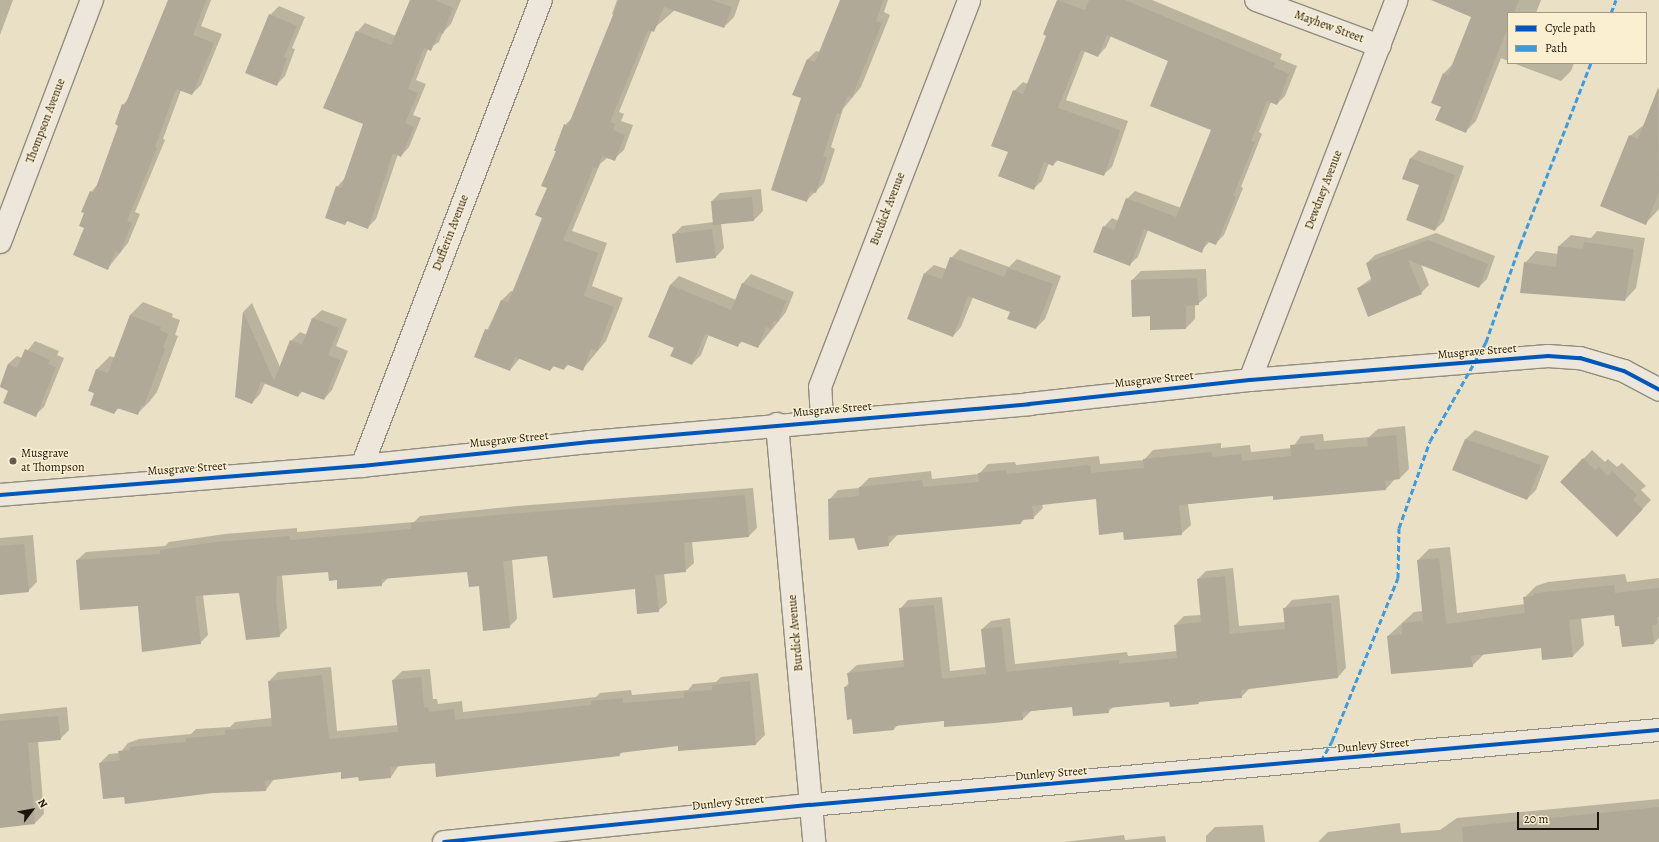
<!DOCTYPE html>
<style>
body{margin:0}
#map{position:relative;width:1659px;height:842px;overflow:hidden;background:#e9e0c6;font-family:Alegreya,serif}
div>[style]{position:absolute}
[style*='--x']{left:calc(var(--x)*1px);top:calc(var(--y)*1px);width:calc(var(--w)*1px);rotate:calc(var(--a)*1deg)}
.shadow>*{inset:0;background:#0003}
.building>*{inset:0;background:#b0a998}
.roads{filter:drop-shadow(1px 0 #928c7c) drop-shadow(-1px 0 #928c7c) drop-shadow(0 1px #928c7c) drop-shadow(0 -1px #928c7c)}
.minor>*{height:22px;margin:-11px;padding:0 11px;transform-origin:11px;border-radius:11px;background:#ece7da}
.quiet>*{height:3px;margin-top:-1.5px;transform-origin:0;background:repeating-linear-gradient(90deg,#3c9ade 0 6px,transparent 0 9px)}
.cycleway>*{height:4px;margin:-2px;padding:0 2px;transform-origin:2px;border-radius:2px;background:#0057b8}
.dots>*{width:11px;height:11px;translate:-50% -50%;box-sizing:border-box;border:2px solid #faefd0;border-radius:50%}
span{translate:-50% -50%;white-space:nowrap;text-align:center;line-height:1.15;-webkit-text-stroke:3px #faefd0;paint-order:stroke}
.street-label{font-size:12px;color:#1c150c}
.poi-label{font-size:12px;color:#1c150c}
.left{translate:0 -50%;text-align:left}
.legend{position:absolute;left:1507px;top:12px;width:140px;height:52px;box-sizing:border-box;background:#faefd0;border:1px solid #a19882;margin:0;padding:5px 7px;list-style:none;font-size:12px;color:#1c150c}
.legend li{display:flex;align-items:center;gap:8px;height:20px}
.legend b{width:20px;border:1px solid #a19882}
.north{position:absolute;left:12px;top:790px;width:40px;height:40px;-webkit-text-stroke:3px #faefd0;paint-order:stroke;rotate:58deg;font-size:11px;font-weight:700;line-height:16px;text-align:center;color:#1c150c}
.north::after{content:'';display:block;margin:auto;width:14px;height:18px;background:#1c150c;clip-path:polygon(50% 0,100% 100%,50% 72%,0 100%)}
.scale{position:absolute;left:1517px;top:812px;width:82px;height:18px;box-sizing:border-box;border:2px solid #1c150c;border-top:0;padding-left:5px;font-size:12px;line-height:14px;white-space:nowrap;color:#1c150c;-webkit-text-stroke:3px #faefd0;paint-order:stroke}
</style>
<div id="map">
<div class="shadow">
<div style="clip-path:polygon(0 0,13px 0,0 35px)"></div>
<div style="clip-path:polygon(169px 0,211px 0,201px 26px,222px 34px,201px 85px,192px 94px,181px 90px,163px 139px,165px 140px,135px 212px,140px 214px,128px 243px,108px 268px,85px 228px,86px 213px,91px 192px,98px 184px,120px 125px,123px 105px,128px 99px)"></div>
<div style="clip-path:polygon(411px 0,461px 0,451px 24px,443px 32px,439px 42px,428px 49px,416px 80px,426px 84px,413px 115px,421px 118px,409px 147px,401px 156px,398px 154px,376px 219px,367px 228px,348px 220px,345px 224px,337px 187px,345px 178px,364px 124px,357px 32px,365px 23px,396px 36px)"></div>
<div style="clip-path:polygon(617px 0,740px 0,734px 17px,724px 27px,675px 10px,652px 30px,619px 112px,624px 114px,621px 121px,633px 125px,624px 150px,614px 159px,607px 158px,600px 164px,572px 231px,607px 243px,592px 286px,623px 298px,606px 341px,582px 370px,569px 364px,564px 369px,555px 365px,550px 370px,520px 358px,510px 370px,475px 356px,501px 301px,511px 291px,514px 292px,543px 218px,565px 125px,573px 117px,614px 15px,612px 14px)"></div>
<div style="clip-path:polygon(841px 0,888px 0,884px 12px,890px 15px,861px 87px,843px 109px,831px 147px,835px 149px,824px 183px,807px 200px,802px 98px,808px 59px,816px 51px,820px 52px)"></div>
<div style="clip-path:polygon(1058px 0,1152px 0,1282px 54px,1280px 59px,1297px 66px,1285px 96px,1277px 104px,1271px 102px,1259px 132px,1262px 134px,1241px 187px,1243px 188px,1224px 235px,1216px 243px,1210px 241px,1201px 251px,1148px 230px,1138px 257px,1129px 265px,1104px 227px,1112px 218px,1119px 221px,1127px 199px,1135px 191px,1181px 208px,1212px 130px,1169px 60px,1111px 36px,1106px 47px,1098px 56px,1085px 51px,1066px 100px,1128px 121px,1112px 167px,1103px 175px,1058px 160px,1053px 165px,1049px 163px,1042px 181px,1033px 189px,1014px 91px,1023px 82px,1028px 84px,1047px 35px,1044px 34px)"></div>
<div style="clip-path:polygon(1471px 0,1541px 0,1536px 13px,1508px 13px,1508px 61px,1501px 58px,1476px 121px,1466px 131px,1444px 73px,1453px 64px,1472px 17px)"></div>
<div style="clip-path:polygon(279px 6px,305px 17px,292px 48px,295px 49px,285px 76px,276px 85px,270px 15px)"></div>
<div style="clip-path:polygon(1513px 63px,1574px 63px,1571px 71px,1561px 81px)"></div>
<div style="clip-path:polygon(1659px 87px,1659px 209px,1645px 224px,1630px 136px,1645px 124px)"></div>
<div style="clip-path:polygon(1419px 150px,1464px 166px,1444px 221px,1435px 230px,1410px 159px)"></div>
<div style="clip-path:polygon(761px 189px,763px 211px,754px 220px,721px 223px,724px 248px,716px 257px,673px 235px,682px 226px,714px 222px,712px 201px,720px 193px)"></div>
<div style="clip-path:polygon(1597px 231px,1645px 238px,1636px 288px,1625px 300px,1525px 263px,1536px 251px,1558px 254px,1559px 246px,1571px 235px,1591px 238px)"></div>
<div style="clip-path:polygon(1436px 233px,1495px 256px,1487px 279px,1479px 287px,1421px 264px,1429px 285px,1421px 293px,1358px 288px,1372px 278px,1367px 263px,1375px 255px)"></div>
<div style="clip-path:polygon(960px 249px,1009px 267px,1017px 259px,1061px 276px,1045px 319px,1036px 328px,1011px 311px,973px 297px,961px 327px,953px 336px,925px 273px,934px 265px,946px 269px,951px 258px)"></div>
<div style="clip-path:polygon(1206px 269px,1207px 296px,1198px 304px,1195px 304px,1195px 319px,1186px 328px,1151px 329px,1151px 315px,1133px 316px,1132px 280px,1141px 271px)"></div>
<div style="clip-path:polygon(751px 274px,794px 292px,786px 312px,758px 347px,743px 341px,738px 345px,709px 334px,701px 355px,692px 364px,675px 347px,670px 285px,679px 276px,736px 300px,743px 283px)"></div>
<div style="clip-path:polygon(143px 302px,173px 314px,172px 317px,180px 320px,175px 335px,178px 336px,157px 392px,150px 401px,137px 414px,120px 407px,114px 413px,95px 393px,89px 390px,97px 369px,110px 356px,115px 358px,130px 315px)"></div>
<div style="clip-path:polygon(252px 303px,280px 367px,291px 341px,300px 332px,307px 335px,313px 318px,322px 310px,347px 319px,336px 346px,348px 351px,332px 390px,324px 399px,303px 391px,298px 396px,265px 383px,260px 394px,252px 403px,236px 396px,244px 311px)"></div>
<div style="clip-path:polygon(35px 341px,59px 351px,57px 355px,64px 358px,44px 407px,35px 415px,10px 390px,0 386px,8px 364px,17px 356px,22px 358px)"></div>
<div style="clip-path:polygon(1405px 426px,1409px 469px,1400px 478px,1395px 479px,1386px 489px,1274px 495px,1188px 504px,1191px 525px,1181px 534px,1124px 531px,1097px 498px,1042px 504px,1043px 508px,1033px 518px,1025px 518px,1021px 523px,898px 534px,888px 545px,855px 541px,855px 537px,830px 539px,829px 500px,838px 490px,859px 488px,869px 478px,931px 471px,932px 479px,979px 474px,988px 464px,1015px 462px,1016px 465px,1099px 456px,1100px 464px,1144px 460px,1153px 450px,1221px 443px,1221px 448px,1250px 445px,1251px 452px,1292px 448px,1301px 436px,1323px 434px,1324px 441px,1369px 437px,1378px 429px)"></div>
<div style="clip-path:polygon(1475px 430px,1549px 456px,1536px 490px,1527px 499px,1454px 469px,1466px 439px)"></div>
<div style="clip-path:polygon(1592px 450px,1605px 462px,1608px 459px,1617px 467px,1622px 463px,1646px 486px,1641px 490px,1651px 500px,1617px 535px,1561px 482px)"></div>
<div style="clip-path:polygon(753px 488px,757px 528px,749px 536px,692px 541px,694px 563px,685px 571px,664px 573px,667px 603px,658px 611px,636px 588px,548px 555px,512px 559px,517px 619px,509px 627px,468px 570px,389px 577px,381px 585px,338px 579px,329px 571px,282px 575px,287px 628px,279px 636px,240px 592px,203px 595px,208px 635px,200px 643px,139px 605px,77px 560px,86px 552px,165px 546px,169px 542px,225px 534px,297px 528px,297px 532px,414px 522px,420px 516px,517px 506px)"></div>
<div style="clip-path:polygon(33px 535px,37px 582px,28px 591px,0 594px,0 538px)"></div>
<div style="clip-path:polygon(1450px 547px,1457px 613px,1525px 604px,1524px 598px,1536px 586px,1548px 582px,1625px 574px,1627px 582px,1659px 578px,1659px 638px,1654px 643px,1620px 625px,1615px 614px,1581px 617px,1584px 645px,1573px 656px,1542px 647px,1484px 654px,1472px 666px,1388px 636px,1414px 612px,1423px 611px,1418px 560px,1429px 549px)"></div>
<div style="clip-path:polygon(1233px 568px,1239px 626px,1285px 622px,1284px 609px,1292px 600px,1339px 595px,1346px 668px,1338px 677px,1250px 688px,1241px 697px,1201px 701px,1198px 703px,1170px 701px,1114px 706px,1108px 712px,1073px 706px,1031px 711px,1023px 719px,944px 719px,899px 724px,894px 729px,854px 733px,845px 687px,849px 683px,848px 673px,857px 665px,904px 660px,900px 609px,908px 600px,942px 597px,950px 671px,986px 667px,982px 629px,991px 621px,1010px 618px,1015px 664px,1127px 652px,1128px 656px,1177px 651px,1175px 625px,1184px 616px,1201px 615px,1198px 579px,1206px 571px)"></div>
<div style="clip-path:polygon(331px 667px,337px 731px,398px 725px,393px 680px,402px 671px,430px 669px,433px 699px,437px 699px,438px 704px,462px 701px,463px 712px,596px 697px,600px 693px,631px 690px,632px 695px,688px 690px,693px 684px,716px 682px,721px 677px,758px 673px,765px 735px,756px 744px,679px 745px,624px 751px,619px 755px,399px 765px,391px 777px,359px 776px,341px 771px,274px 779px,266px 790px,125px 796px,100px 763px,109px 754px,120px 753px,128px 743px,139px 739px,191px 734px,196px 729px,230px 727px,235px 722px,272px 718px,269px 681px,278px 672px)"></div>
<div style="clip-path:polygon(67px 707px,69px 730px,60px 739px,38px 741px,44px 814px,35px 823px,0 826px,0 714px)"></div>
<div style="clip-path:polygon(1659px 799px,1659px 842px,1318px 842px,1328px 832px,1400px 823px,1401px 833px,1440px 830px,1457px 818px)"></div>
<div style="clip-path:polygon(1263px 825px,1265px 842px,1206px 842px,1206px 836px,1215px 827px)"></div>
<div style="clip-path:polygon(1124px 835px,1125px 840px,1165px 836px,1166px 842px,1064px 842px)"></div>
</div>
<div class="building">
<div style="clip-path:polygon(168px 0,206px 0,193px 35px,214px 43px,192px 95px,176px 89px,155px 147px,157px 148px,127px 221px,132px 223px,120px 253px,115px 251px,108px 270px,73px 255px,84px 228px,79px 226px,84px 213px,81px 212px,90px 191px,94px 193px,118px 126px,115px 124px,122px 104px,125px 105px)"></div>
<div style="clip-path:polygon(410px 0,435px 0,453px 8px,443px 34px,439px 32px,431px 51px,424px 48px,408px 89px,418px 93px,405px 123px,414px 127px,401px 157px,393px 153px,368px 229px,347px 221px,345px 225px,325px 218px,336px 186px,341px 188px,363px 124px,323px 108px,356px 31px,391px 45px)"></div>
<div style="clip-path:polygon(619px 0,711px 0,732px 7px,724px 28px,664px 7px,654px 32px,648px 30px,610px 122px,615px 124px,613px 130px,625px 135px,615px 161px,602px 156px,598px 168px,594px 167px,563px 240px,598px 253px,584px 296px,614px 307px,597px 351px,591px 349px,583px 371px,566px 364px,564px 370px,553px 366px,550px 371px,515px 357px,510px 371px,474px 357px,485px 329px,489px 330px,501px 300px,508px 303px,542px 218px,535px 215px,547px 188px,541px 186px,556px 151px,554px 151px,564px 124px,568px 126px)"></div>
<div style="clip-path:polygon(840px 0,883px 0,876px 21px,882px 23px,852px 97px,848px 95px,840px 114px,837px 113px,823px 156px,827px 158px,816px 193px,810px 191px,807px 202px,771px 190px,801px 98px,792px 95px,807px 59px,815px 62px)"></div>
<div style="clip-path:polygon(1057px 0,1085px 10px,1089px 0,1125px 0,1275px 63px,1273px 67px,1289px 74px,1277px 105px,1267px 101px,1251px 141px,1255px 142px,1233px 196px,1236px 197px,1216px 245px,1206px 241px,1202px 253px,1144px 229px,1130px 266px,1093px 252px,1103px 226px,1114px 230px,1126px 198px,1176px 217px,1211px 130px,1150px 106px,1168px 61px,1107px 35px,1098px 57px,1081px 50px,1058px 108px,1120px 130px,1104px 176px,1056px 160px,1053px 166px,1044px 162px,1034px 190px,998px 176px,1008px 152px,991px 146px,1013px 90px,1023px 94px,1046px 36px,1043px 34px)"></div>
<div style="clip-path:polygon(1431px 0,1519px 0,1514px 13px,1508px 13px,1508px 27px,1466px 133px,1435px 120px,1441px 107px,1431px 103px,1443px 73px,1448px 75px,1471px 17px)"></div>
<div style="clip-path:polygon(269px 14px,297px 26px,284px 57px,287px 58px,277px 86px,245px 73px)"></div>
<div style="clip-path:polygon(1658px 88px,1659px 192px,1646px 225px,1600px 206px,1629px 135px,1638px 139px)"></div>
<div style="clip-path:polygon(1410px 158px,1455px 175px,1435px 231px,1406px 220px,1419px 185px,1402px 179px)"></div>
<div style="clip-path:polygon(752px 197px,754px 221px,713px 225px,711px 201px)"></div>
<div style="clip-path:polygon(712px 229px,716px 258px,676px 263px,672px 234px)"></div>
<div style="clip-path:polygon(1428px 240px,1488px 264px,1479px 288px,1408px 260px,1422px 294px,1368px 317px,1357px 288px,1372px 282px,1366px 263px)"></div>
<div style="clip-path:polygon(1584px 242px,1634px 249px,1625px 301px,1520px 293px,1524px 262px,1556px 267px,1558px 246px,1583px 249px)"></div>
<div style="clip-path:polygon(950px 257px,1004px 277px,1008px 268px,1053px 284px,1036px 329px,1007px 319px,1010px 312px,968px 296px,953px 337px,907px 319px,924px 273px,942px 279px)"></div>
<div style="clip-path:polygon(1197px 278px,1199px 305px,1186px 306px,1186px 329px,1150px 330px,1150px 316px,1132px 317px,1131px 280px)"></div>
<div style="clip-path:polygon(742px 283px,786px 301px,778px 322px,774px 321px,771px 329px,766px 327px,758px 348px,740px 341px,738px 347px,705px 334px,692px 365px,670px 356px,674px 348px,648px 337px,670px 285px,731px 310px)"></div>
<div style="clip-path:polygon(243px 311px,274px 381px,290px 340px,302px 345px,312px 318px,339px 328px,328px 355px,340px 360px,324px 400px,300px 391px,298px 397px,261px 382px,252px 404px,235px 397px)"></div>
<div style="clip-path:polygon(130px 315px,161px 327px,160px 330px,168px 334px,163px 348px,165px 349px,144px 406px,141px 405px,138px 415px,117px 408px,114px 414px,90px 405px,94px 393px,88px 391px,96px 369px,108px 373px)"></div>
<div style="clip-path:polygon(25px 349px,50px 360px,48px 364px,56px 367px,36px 417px,3px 403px,8px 391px,0 387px,8px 364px,17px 368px)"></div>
<div style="clip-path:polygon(1396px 435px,1400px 479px,1385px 481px,1386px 490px,1273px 500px,1273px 496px,1179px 505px,1182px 535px,1124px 540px,1123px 532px,1099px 535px,1096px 499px,1032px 506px,1034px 519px,1021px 520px,1021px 524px,888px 536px,889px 546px,858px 550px,854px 538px,829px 540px,828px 499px,859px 496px,859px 487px,922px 480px,923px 487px,979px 482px,978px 473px,1006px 470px,1007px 474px,1090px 465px,1091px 473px,1144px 468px,1143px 459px,1212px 452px,1212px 457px,1241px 454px,1242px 461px,1291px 456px,1290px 445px,1314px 443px,1315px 450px,1368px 446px,1367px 438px)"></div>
<div style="clip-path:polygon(1465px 439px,1541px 465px,1527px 500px,1452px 470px)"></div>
<div style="clip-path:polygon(1583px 458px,1595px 470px,1599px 467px,1608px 476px,1612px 471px,1637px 495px,1633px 500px,1643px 509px,1617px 537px,1560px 482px)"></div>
<div style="clip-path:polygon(745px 495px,749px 537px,684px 543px,686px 572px,655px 575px,659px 612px,637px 614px,635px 589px,553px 598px,547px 556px,503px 561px,510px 628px,483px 631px,479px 586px,469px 587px,467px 572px,381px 579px,382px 586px,337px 589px,337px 580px,329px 581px,328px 572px,277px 576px,276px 601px,280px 637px,246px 640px,239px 593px,195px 596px,201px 644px,142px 652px,138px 606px,80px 610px,76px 560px,160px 554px,160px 550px,216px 542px,289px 536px,290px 540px,411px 529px,411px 523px,509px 514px)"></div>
<div style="clip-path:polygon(24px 544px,29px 592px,0 595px,0 546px)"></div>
<div style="clip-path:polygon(1439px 558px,1446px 624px,1525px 613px,1523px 597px,1533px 596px,1535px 593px,1614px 585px,1615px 593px,1659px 588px,1659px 617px,1657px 617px,1657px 624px,1652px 625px,1654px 644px,1622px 647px,1619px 626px,1615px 626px,1614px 615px,1569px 620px,1573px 657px,1542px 660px,1541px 648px,1471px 656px,1473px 667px,1391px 674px,1387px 636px,1402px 634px,1402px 623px,1423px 621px,1417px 560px)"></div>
<div style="clip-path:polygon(1225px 576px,1230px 634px,1285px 629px,1283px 608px,1331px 603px,1338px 678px,1241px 690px,1242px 698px,1198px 702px,1199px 704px,1170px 707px,1169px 702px,1108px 708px,1109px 713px,1073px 716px,1072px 707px,1022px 712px,1023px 720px,995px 723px,944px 727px,944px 721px,894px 726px,894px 730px,853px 734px,852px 719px,847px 720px,844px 687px,849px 687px,847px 673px,904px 667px,899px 608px,934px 605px,942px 679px,986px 674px,981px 629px,1002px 627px,1006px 672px,1119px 660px,1119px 664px,1177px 658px,1174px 625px,1201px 622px,1197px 579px)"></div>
<div style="clip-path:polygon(322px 675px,329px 739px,398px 732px,392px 680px,421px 677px,424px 708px,428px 707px,429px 712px,454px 709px,455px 720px,591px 705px,591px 701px,623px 698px,623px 703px,684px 698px,684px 692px,712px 690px,712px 685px,750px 681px,756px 745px,678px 751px,678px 746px,619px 753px,620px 756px,436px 777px,435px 763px,390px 767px,391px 778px,359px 781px,358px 777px,341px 779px,341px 772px,265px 781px,266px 791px,213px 793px,125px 804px,124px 797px,103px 799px,99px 763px,120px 760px,118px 751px,130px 750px,130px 747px,186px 742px,186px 738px,225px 735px,225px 730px,272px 726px,268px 681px)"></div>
<div style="clip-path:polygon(58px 716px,61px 740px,28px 743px,35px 824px,0 828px,0 721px)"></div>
<div style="clip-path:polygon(1659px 807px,1659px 842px,1463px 842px,1462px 827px)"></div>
</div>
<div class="roads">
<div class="minor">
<div style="--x:1256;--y:0;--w:132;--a:20.4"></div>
<div style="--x:0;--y:242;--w:259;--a:-69.2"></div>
<div style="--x:1250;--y:380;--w:407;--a:-68.9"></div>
<div style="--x:822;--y:420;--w:33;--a:-93"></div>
<div style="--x:820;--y:387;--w:415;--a:-68.9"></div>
<div style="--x:777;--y:424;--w:420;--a:84.9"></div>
<div style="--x:362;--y:466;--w:499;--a:-69"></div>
<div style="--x:0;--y:495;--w:363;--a:-4.6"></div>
<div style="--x:362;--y:466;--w:229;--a:-6"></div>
<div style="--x:590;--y:442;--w:441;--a:-4.9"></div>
<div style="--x:1029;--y:404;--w:222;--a:-6.2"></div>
<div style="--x:1250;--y:380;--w:299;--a:-4.6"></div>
<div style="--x:1548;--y:356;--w:32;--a:4"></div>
<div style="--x:1580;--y:358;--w:46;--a:16.5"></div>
<div style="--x:1624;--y:371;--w:40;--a:28"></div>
<div style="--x:444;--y:842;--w:368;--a:-5.8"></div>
<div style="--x:810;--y:805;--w:852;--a:-5.05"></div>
</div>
</div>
<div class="quiet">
<div style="--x:1611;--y:13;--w:14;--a:-69"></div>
<div style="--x:1321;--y:761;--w:23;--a:-61"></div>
<div style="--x:1332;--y:741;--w:176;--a:-68"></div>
<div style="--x:1398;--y:578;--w:50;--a:-88.9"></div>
<div style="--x:1399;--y:528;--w:92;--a:-70.4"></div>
<div style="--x:1430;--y:441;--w:114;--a:-60.5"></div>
<div style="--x:1486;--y:342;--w:103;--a:-70.7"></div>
<div style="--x:1520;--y:245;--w:195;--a:-68.7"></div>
</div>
<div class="cycleway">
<div style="--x:0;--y:495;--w:363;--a:-4.6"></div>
<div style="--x:362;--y:466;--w:229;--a:-6"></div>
<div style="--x:590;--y:442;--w:441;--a:-4.9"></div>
<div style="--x:1029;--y:404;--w:222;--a:-6.2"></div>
<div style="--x:1250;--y:380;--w:299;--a:-4.6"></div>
<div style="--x:1548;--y:356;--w:32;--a:4"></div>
<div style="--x:1580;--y:358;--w:46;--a:16.5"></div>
<div style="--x:1624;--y:371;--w:40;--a:28"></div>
<div style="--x:444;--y:842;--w:368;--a:-5.8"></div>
<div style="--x:810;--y:805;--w:852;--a:-5.05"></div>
</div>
<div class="dots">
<div style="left:13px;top:461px;background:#645c4d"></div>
</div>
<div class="street-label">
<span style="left:1329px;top:27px;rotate:20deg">Mayhew Street</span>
<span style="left:46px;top:121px;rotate:-69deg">Thompson Avenue</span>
<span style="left:1324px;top:190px;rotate:-69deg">Dewdney Avenue</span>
<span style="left:888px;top:209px;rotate:-69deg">Burdick Avenue</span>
<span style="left:451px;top:233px;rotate:-69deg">Dufferin Avenue</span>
<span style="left:1477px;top:352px;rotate:-5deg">Musgrave Street</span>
<span style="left:1154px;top:380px;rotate:-6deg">Musgrave Street</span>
<span style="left:832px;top:410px;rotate:-5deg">Musgrave Street</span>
<span style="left:509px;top:440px;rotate:-6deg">Musgrave Street</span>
<span style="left:187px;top:469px;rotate:-4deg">Musgrave Street</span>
<span style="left:796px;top:633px;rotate:-95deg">Burdick Avenue</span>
<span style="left:1373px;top:746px;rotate:-5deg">Dunlevy Street</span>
<span style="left:1051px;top:774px;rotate:-5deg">Dunlevy Street</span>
<span style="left:728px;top:803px;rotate:-6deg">Dunlevy Street</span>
</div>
<div class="poi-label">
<span class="left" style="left:21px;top:461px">Musgrave<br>at Thompson</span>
</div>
<ul class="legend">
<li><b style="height:5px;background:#0057b8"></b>Cycle path</li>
<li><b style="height:5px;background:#3c9ade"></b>Path</li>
</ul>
<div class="north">N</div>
<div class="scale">20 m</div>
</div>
